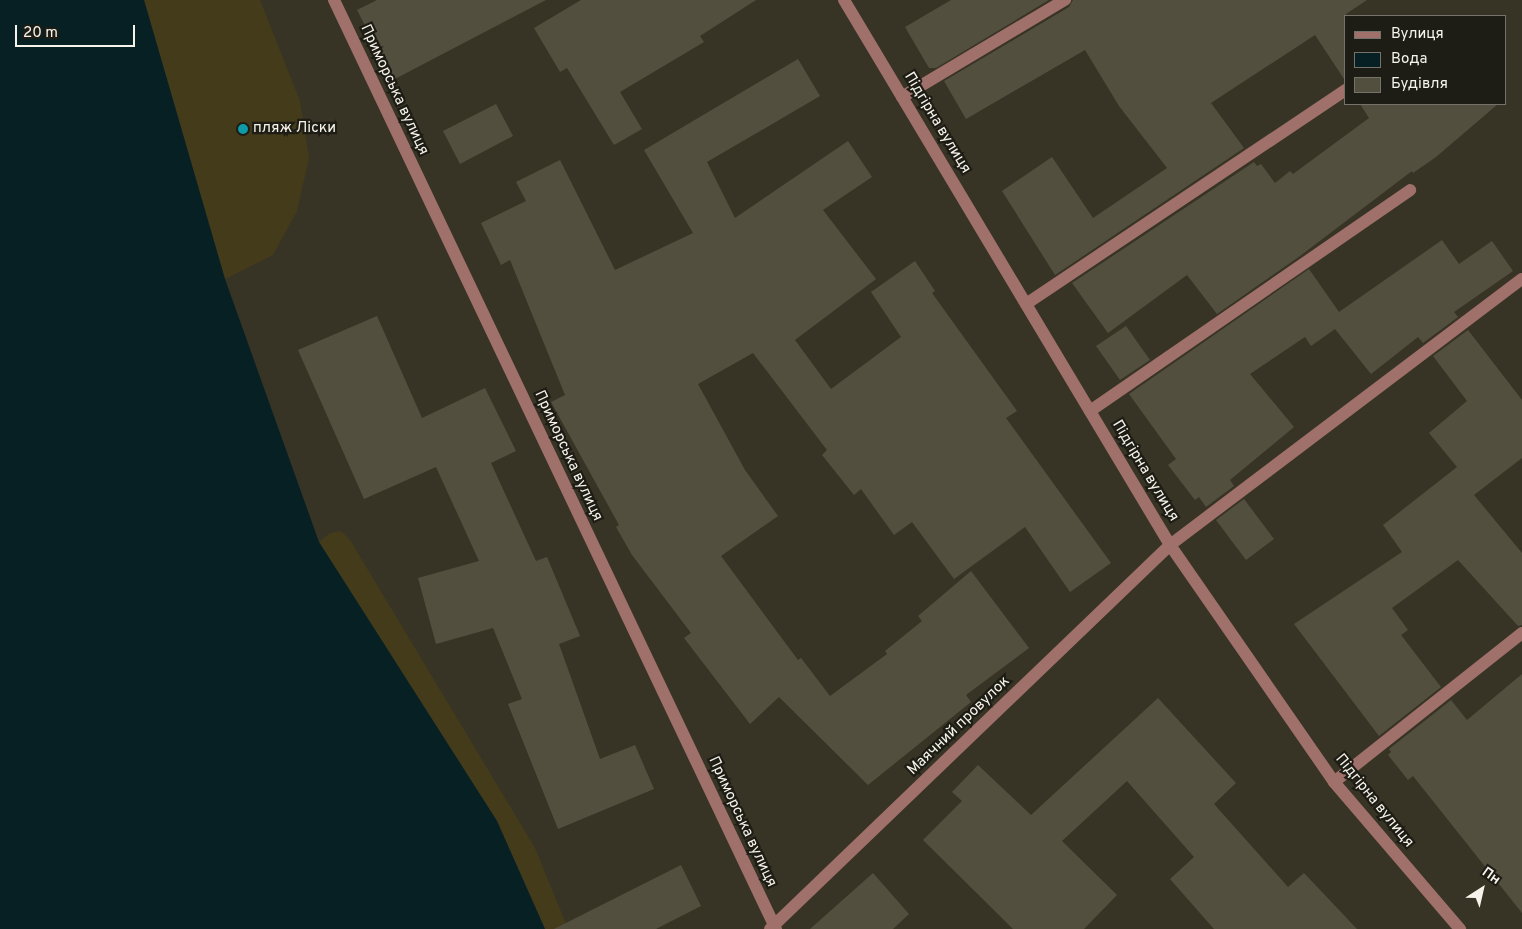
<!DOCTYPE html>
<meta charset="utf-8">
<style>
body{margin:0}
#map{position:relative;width:1522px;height:929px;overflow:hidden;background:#383425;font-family:Overpass,sans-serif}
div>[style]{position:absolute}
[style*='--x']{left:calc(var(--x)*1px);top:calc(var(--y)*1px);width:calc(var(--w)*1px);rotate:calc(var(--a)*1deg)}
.sand>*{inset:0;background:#443b1b}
.water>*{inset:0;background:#072024}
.building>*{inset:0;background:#534f3f}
.minor>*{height:12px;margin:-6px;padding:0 6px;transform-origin:6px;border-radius:6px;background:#a0706b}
.dots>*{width:14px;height:14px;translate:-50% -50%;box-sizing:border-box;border:2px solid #1d1c15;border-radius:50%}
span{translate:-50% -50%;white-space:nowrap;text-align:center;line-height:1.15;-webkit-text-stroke:4.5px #1d1c15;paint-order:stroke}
.street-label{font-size:15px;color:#f6f4ea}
.poi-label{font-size:15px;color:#f6f4ea}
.left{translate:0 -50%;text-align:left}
.legend{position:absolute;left:1344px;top:15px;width:162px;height:90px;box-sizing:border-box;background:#1d1c15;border:1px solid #74726a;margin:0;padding:6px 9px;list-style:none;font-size:15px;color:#f6f4ea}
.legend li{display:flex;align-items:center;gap:10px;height:25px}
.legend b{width:25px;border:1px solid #74726a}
.north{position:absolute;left:1457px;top:864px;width:50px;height:50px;-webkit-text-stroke:4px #1d1c15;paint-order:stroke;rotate:35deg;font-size:14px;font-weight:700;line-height:20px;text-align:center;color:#f6f4ea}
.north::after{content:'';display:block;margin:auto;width:18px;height:22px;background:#f6f4ea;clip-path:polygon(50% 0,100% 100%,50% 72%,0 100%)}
.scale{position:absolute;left:15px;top:25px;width:120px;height:22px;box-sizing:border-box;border:2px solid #f6f4ea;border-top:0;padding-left:6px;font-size:15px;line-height:18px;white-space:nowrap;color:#f6f4ea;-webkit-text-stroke:4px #1d1c15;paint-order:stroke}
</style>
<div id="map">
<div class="sand">
<div style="clip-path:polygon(144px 0,260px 0,300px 101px,309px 158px,297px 211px,273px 255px,225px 279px)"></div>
<div style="clip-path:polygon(341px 531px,350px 540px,535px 848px,568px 929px,545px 929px,497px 821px,319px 542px,330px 533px)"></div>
</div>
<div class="water">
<div style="clip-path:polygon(0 0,144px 0,225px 279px,319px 542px,497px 821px,545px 929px,0 929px)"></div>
</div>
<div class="building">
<div style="clip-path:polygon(377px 0,546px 0,393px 80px,357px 10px)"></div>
<div style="clip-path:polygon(581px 0,756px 0,700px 36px,704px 42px,620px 92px,642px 129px,614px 145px,567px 68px,560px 72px,534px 28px)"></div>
<div style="clip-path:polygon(951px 0,1049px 0,936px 68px,929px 68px,905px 27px)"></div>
<div style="clip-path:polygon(1073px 0,1367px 0,1346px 14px,1346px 82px,1315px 35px,1211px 103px,1244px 148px,1055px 275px,1002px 191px,1052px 157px,1093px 218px,1167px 168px,1119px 106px,1085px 50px,966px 119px,944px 81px,1069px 7px)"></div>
<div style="clip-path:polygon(798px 59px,820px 96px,707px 162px,735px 218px,848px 141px,872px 177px,823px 210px,876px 279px,795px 340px,831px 389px,901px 337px,871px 292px,915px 261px,935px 291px,932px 293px,1017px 411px,1006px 418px,1111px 563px,1070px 592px,1025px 527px,954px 579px,912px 522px,894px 535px,861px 489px,854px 495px,822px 455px,827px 450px,753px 353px,698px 384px,745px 470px,778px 516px,721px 556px,798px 660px,801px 658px,830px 696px,887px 654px,885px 651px,922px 621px,918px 616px,971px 571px,1029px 648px,966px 695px,971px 702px,868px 785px,779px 697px,750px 724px,684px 638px,691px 633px,632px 555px,616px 527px,619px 525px,551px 402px,565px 395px,510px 260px,501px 265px,481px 223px,526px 201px,516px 182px,560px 160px,615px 270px,693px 233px,644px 150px)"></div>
<div style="clip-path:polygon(496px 104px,513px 136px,460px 164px,443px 131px)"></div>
<div style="clip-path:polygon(1360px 104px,1498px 104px,1436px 157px,1413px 173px,1412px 171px,1300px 256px,1217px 314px,1187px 275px,1108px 333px,1072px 283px,1254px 162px,1257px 166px,1261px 164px,1275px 183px,1290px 171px,1293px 174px,1369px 118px)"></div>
<div style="clip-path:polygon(1442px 240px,1459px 264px,1492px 241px,1513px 271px,1454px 312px,1458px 317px,1423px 343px,1418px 337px,1371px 374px,1335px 329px,1311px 346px,1305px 337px,1250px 374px,1294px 427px,1230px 480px,1234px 486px,1206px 507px,1199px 497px,1195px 500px,1168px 465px,1176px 459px,1129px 394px,1309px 269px,1339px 312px)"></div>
<div style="clip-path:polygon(377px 316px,422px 418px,485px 388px,516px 451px,491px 463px,536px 561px,547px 557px,580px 636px,559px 644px,600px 759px,635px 745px,654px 789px,558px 829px,508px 704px,522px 699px,493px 628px,436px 644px,418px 578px,479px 561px,436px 467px,364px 499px,298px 350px)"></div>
<div style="clip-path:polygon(1126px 326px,1150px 360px,1120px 380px,1096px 346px)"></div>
<div style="clip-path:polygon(1468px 330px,1522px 400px,1522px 458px,1474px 495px,1522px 553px,1522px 625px,1518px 626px,1458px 560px,1392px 608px,1408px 630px,1401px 635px,1441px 687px,1379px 736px,1294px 624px,1402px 552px,1383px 525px,1457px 467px,1429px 433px,1467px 401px,1433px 356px)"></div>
<div style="clip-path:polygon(1244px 499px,1274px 539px,1246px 560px,1216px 520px)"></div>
<div style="clip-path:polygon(1522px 674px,1522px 913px,1413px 776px,1408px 780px,1388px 755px,1391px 752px,1389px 749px,1451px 700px,1467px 720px)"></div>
<div style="clip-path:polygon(1158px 698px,1236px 783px,1214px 804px,1288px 887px,1304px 873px,1357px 929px,1214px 929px,1170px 879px,1194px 857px,1127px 781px,1062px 841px,1117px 895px,1084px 929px,1013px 929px,923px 840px,962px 801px,952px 792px,978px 765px,1031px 815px)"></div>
<div style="clip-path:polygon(681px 865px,701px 906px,656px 929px,554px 929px)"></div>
<div style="clip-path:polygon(873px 873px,909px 914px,893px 929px,810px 929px)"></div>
</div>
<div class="minor">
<div style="--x:334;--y:0;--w:1029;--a:64.56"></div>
<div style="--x:844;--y:0;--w:635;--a:59.11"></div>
<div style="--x:1170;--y:545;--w:288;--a:55.3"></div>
<div style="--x:1334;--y:782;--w:194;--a:49.4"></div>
<div style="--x:902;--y:97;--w:190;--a:-30.8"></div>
<div style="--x:1026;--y:304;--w:385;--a:-33.8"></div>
<div style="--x:1090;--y:411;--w:389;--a:-34.6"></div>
<div style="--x:1334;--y:782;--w:240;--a:-38.4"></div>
<div style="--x:770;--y:929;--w:554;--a:-43.83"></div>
<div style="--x:1170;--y:545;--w:441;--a:-37.1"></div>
</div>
<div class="dots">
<div style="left:243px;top:129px;background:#0f9aa8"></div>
</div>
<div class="street-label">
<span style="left:394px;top:90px;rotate:65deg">Приморська вулиця</span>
<span style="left:937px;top:123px;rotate:59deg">Підгірна вулиця</span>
<span style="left:568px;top:456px;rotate:65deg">Приморська вулиця</span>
<span style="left:1145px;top:471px;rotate:59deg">Підгірна вулиця</span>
<span style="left:959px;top:726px;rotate:-44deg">Маячний провулок</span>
<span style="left:1374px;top:801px;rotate:51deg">Підгірна вулиця</span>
<span style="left:742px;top:822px;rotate:65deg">Приморська вулиця</span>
</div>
<div class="poi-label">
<span class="left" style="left:253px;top:129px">пляж Ліски</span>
</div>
<ul class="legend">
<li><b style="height:6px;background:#a0706b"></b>Вулиця</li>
<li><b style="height:14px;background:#072024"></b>Вода</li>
<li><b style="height:14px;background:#534f3f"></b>Будівля</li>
</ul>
<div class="north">Пн</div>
<div class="scale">20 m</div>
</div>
